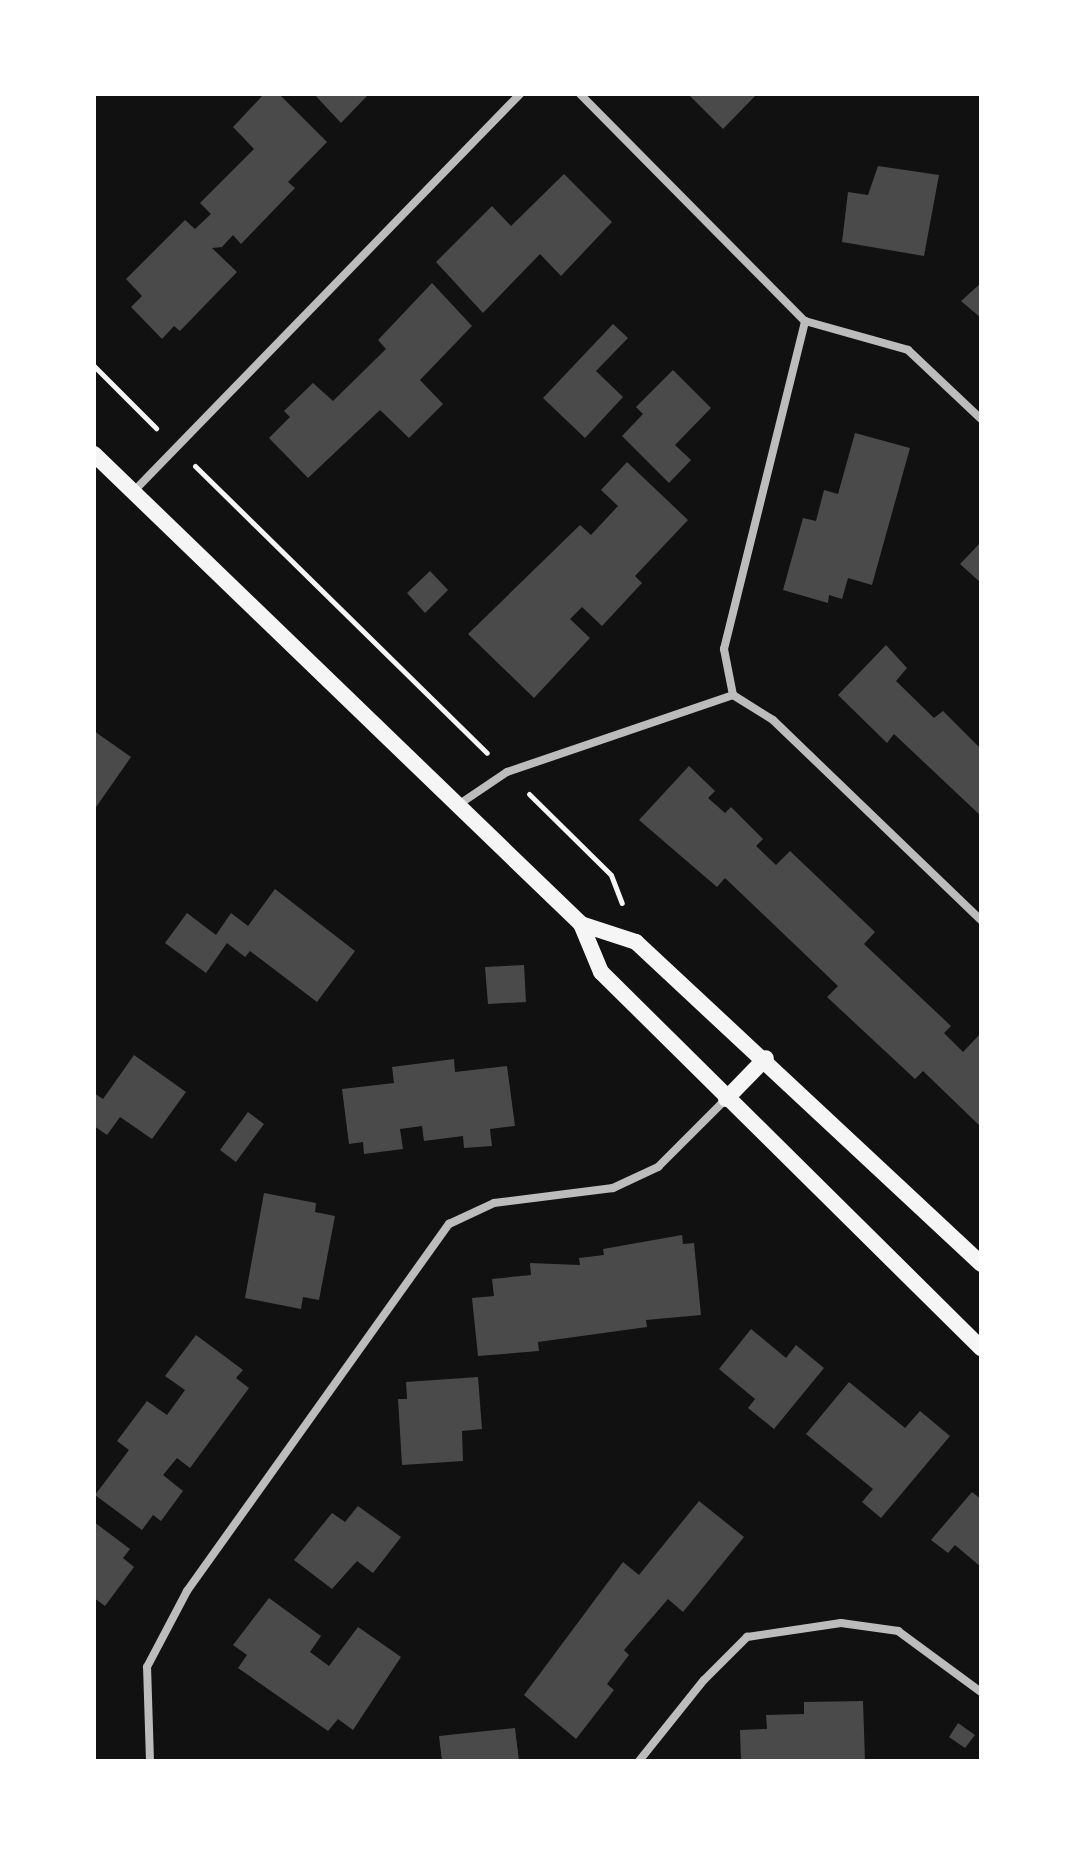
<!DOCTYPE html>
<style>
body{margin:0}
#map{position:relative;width:1075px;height:1855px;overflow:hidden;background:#111;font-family:Jost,sans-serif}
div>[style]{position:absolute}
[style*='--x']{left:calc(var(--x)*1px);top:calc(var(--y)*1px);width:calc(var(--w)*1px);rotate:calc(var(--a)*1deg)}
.building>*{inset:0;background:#4a4a4a}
.path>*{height:5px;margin:-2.5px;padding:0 2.5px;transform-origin:2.5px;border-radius:2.5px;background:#f5f5f5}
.minor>*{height:8px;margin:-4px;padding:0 4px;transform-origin:4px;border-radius:4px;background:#bcbcbc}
.secondary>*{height:16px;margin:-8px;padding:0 8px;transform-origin:8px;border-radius:8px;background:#f5f5f5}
span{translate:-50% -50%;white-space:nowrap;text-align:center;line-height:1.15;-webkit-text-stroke:6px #fff;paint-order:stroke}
.frame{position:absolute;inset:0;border:96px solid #fff;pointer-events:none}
</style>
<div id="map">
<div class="building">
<div style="clip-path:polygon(264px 94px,279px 94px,327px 142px,288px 182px,295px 188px,241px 244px,233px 235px,222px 247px,212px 248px,237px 272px,180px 331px,174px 326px,162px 339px,131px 307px,142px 296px,126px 279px,185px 220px,195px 229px,211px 214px,200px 203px,254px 149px,233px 127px)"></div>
<div style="clip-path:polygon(314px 94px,369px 94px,341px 123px)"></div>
<div style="clip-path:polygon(688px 94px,757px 94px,723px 129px)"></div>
<div style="clip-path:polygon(878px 166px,939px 175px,924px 256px,842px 242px,848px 192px,868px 195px)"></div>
<div style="clip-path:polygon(564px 174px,612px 222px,561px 276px,540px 254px,483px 313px,436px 262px,492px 206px,511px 226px)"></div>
<div style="clip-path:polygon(432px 283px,472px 326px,420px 380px,443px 404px,409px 438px,380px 410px,308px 478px,269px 438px,290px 417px,284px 411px,313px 383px,333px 401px,386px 349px,378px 340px)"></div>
<div style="clip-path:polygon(981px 283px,981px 318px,961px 301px)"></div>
<div style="clip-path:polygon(613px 324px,628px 338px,596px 371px,623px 397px,585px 438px,543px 398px)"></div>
<div style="clip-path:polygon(673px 370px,711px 408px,675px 445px,691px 460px,669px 483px,622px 436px,643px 414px,636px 407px)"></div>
<div style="clip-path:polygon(855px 433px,910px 448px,872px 585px,848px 578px,842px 599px,829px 595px,828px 603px,783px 590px,803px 518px,816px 521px,824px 490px,838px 494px)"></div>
<div style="clip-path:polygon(627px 462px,688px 520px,635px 576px,642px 583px,602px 626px,582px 607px,570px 619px,590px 638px,534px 698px,468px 634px,580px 525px,591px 535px,618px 506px,601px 490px)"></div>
<div style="clip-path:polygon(981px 542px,981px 583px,960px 564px)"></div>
<div style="clip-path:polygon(430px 571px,448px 590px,425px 613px,407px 593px)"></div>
<div style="clip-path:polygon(886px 645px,907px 668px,896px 681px,934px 718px,943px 711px,981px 749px,981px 816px,894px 734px,887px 743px,838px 695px)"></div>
<div style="clip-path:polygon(94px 731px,131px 757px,94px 810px)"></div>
<div style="clip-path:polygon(689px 766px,715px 791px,708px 798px,725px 813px,731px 807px,763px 839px,756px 846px,776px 865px,790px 851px,875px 932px,864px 944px,951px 1026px,944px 1033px,963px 1052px,981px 1033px,981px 1127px,923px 1071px,915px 1079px,827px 997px,838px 986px,725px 878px,717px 887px,639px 820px)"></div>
<div style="clip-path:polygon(275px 889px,355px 951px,317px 1002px,250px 951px,245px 957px,227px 943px,206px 973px,165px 943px,187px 913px,216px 935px,231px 913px,248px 926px)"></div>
<div style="clip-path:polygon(524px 965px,526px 1002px,488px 1004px,485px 967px)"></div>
<div style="clip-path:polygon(134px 1055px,186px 1092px,152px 1139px,120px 1117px,107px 1135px,94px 1126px,94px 1093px,103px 1099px)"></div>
<div style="clip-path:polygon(454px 1059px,455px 1072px,507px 1066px,515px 1126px,490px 1129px,492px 1146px,464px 1148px,463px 1136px,424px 1141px,422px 1126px,400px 1129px,403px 1149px,364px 1154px,363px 1142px,349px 1144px,342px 1089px,394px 1083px,392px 1067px)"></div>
<div style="clip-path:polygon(248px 1112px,264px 1124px,236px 1162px,220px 1150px)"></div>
<div style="clip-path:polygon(264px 1193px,316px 1203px,315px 1212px,335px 1216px,319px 1300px,303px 1297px,301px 1309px,245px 1298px)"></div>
<div style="clip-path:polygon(682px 1235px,683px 1244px,694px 1243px,701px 1315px,646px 1320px,647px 1327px,538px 1342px,539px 1351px,478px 1356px,472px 1298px,494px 1296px,492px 1279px,531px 1275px,530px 1263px,580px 1265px,579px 1258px,604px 1255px,603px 1249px)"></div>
<div style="clip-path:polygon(751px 1329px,786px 1358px,796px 1345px,824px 1368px,774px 1429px,748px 1408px,755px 1399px,719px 1369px)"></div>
<div style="clip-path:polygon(196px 1335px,243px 1370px,236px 1378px,249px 1388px,190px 1468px,177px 1458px,163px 1475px,183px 1491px,161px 1521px,153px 1515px,142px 1530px,95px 1495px,129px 1450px,117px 1441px,147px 1401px,167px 1415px,185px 1390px,165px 1376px)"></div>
<div style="clip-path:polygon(478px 1377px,482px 1429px,462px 1431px,463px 1461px,402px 1465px,398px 1399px,407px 1399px,406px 1382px)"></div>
<div style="clip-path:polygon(849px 1382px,905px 1428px,920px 1411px,950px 1436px,881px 1518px,862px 1502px,873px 1489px,806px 1434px)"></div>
<div style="clip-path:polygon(972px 1492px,981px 1499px,981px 1567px,955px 1545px,948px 1553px,931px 1540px)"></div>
<div style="clip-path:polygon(699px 1501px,744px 1537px,683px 1612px,668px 1599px,624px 1650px,629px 1655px,607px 1684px,614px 1690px,576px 1739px,524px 1695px,623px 1562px,639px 1575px)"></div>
<div style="clip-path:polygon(358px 1506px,401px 1537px,373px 1573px,357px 1561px,332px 1589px,294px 1560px,332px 1513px,345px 1522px)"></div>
<div style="clip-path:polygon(94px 1522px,130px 1549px,123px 1558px,134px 1567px,105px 1606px,94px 1598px)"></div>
<div style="clip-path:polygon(269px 1598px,321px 1636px,310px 1652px,329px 1666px,358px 1627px,401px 1657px,353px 1730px,338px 1719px,328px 1731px,238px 1668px,247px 1655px,233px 1645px)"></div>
<div style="clip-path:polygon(863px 1701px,865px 1761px,741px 1761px,740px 1730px,767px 1729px,766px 1715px,804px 1714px,804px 1702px)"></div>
<div style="clip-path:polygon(958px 1723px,975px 1735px,965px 1748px,949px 1737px)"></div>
<div style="clip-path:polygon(515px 1728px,519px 1761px,442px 1761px,439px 1736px)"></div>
</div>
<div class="path">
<div style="--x:94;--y:366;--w:88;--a:45"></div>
<div style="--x:195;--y:466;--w:409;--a:44.5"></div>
<div style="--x:529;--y:794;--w:115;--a:44.6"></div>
<div style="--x:611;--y:875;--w:30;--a:69"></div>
</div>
<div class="minor">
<div style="--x:580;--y:94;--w:320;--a:45.3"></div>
<div style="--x:805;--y:321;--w:107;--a:15.7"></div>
<div style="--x:908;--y:350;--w:100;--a:43.4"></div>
<div style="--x:133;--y:492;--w:555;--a:-45.8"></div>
<div style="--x:733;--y:695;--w:47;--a:32"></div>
<div style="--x:773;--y:720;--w:289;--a:43.9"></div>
<div style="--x:458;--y:805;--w:59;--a:-34"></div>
<div style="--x:507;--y:772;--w:239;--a:-18.8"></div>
<div style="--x:733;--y:695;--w:47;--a:-101.1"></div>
<div style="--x:724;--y:649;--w:338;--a:-76.1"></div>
<div style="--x:150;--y:1761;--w:94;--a:-91.8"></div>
<div style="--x:147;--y:1667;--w:86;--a:-62.2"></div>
<div style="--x:187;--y:1591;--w:451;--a:-54.5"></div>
<div style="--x:449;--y:1224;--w:50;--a:-25"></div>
<div style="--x:494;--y:1203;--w:120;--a:-7.2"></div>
<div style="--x:613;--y:1188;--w:50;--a:-25"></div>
<div style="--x:658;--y:1167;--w:96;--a:-45"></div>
<div style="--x:639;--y:1761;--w:104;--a:-51.3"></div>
<div style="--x:704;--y:1680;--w:61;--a:-45"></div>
<div style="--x:747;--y:1637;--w:95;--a:-8.5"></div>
<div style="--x:841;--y:1623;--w:58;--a:8"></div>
<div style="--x:898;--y:1631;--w:103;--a:36.3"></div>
</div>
<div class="secondary">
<div style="--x:94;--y:454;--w:677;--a:43.98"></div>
<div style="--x:581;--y:924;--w:52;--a:67.4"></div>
<div style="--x:601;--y:972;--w:535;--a:44.7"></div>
<div style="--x:581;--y:924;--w:58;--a:18.1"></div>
<div style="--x:636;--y:942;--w:472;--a:43"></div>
<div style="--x:726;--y:1099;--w:57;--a:-45.7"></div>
</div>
<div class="frame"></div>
</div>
